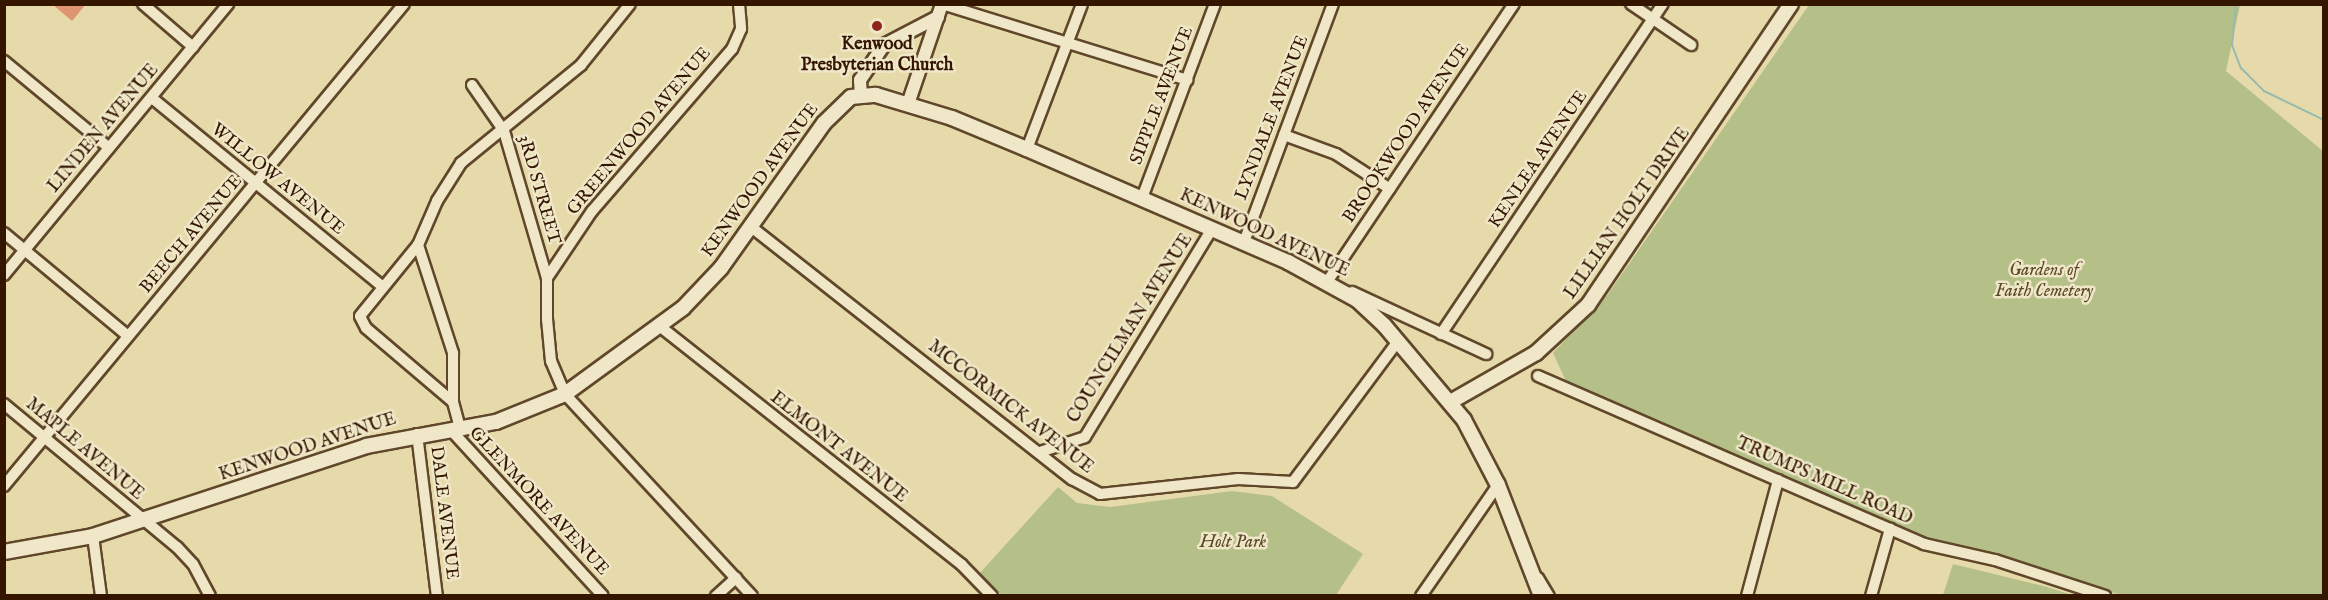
<!DOCTYPE html>
<style>
body{margin:0}
#map{position:relative;width:2328px;height:600px;overflow:hidden;background:#e6daaa;font-family:"IM FELL English",serif}
div>[style]{position:absolute}
[style*='--x']{left:calc(var(--x)*1px);top:calc(var(--y)*1px);width:calc(var(--w)*1px);rotate:calc(var(--a)*1deg)}
.green>*{inset:0;background:#b5c088}
.stream>*{height:2px;margin:-1px;padding:0 1px;transform-origin:1px;border-radius:1px;background:#97baae}
.building>*{inset:0;background:#de9572}
.roads{filter:drop-shadow(2px 0 #60472a) drop-shadow(-2px 0 #60472a) drop-shadow(0 2px #60472a) drop-shadow(0 -2px #60472a)}
.minor>*{height:10px;margin:-5px;padding:0 5px;transform-origin:5px;border-radius:5px;background:#efe7c8}
.tertiary>*{height:12px;margin:-6px;padding:0 6px;transform-origin:6px;border-radius:6px;background:#efe7c8}
.secondary>*{height:14px;margin:-7px;padding:0 7px;transform-origin:7px;border-radius:7px;background:#efe7c8}
.dots>*{width:16px;height:16px;translate:-50% -50%;box-sizing:border-box;border:3px solid #efe7c8;border-radius:50%}
span{translate:-50% -50%;white-space:nowrap;text-align:center;line-height:1.15;-webkit-text-stroke:5px #efe7c8;paint-order:stroke}
.poi-label{font-size:18px;color:#341600;font-weight:700}
.street-label{font-size:18px;color:#341600}
.park-label{font-size:18px;color:#5b4929;font-style:italic}
.frame{position:absolute;inset:0;border:6px solid #341600;pointer-events:none}
</style>
<div id="map">
<div class="green">
<div style="clip-path:polygon(1809px 5px,2240px 5px,2226px 71px,2323px 151px,2323px 595px,2121px 595px,1926px 539px,1566px 381px,1553px 353px,1608px 294px)"></div>
<div style="clip-path:polygon(1058px 487px,1077px 503px,1110px 507px,1232px 491px,1272px 496px,1363px 554px,1336px 595px,1002px 595px,979px 574px)"></div>
<div style="clip-path:polygon(1953px 564px,2047px 587px,2072px 595px,1943px 595px)"></div>
</div>
<div class="stream">
<div style="--x:2236;--y:4;--w:41;--a:95.6"></div>
<div style="--x:2232;--y:45;--w:25;--a:69"></div>
<div style="--x:2241;--y:68;--w:33;--a:45"></div>
<div style="--x:2264;--y:91;--w:67;--a:25.8"></div>
</div>
<div class="building">
<div style="clip-path:polygon(52px 4px,86px 4px,72px 21px)"></div>
</div>
<div class="roads">
<div class="minor">
<div style="--x:143;--y:4;--w:66;--a:40.7"></div>
<div style="--x:739;--y:4;--w:25;--a:85"></div>
<div style="--x:741;--y:29;--w:22;--a:114"></div>
<div style="--x:732;--y:49;--w:214;--a:130.8"></div>
<div style="--x:592;--y:211;--w:81;--a:123.9"></div>
<div style="--x:547;--y:278;--w:41;--a:90"></div>
<div style="--x:547;--y:319;--w:42;--a:84.6"></div>
<div style="--x:551;--y:361;--w:36;--a:67"></div>
<div style="--x:565;--y:394;--w:275;--a:47.2"></div>
<div style="--x:942;--y:4;--w:257;--a:17.2"></div>
<div style="--x:1631;--y:4;--w:73;--a:34.3"></div>
<div style="--x:4;--y:61;--w:136;--a:39.6"></div>
<div style="--x:472;--y:85;--w:56;--a:55.2"></div>
<div style="--x:504;--y:131;--w:153;--a:73.7"></div>
<div style="--x:152;--y:98;--w:298;--a:39.3"></div>
<div style="--x:1284;--y:135;--w:55;--a:20.1"></div>
<div style="--x:1336;--y:154;--w:64;--a:32.9"></div>
<div style="--x:1027;--y:149;--w:155;--a:-69.2"></div>
<div style="--x:1142;--y:198;--w:207;--a:-69.4"></div>
<div style="--x:750;--y:226;--w:410;--a:38.2"></div>
<div style="--x:1072;--y:479;--w:32;--a:28"></div>
<div style="--x:1100;--y:494;--w:139;--a:-6.2"></div>
<div style="--x:1238;--y:479;--w:55;--a:3.1"></div>
<div style="--x:1293;--y:482;--w:176;--a:-53.3"></div>
<div style="--x:4;--y:233;--w:161;--a:39.7"></div>
<div style="--x:1244;--y:242;--w:254;--a:-69.5"></div>
<div style="--x:418;--y:245;--w:114;--a:72"></div>
<div style="--x:453;--y:353;--w:49;--a:90"></div>
<div style="--x:453;--y:402;--w:27;--a:75"></div>
<div style="--x:4;--y:275;--w:352;--a:-50.4"></div>
<div style="--x:1327;--y:282;--w:335;--a:-56.1"></div>
<div style="--x:1352;--y:292;--w:148;--a:24.8"></div>
<div style="--x:662;--y:328;--w:382;--a:38.3"></div>
<div style="--x:962;--y:565;--w:43;--a:45.9"></div>
<div style="--x:1441;--y:334;--w:398;--a:-56.1"></div>
<div style="--x:1538;--y:376;--w:421;--a:23.5"></div>
<div style="--x:1924;--y:544;--w:73;--a:12.7"></div>
<div style="--x:1995;--y:560;--w:116;--a:18.1"></div>
<div style="--x:453;--y:402;--w:114;--a:-139.6"></div>
<div style="--x:366;--y:328;--w:13;--a:-117"></div>
<div style="--x:360;--y:316;--w:92;--a:-50.8"></div>
<div style="--x:418;--y:245;--w:48;--a:-66.6"></div>
<div style="--x:437;--y:201;--w:45;--a:-57.7"></div>
<div style="--x:461;--y:163;--w:155;--a:-39.2"></div>
<div style="--x:581;--y:65;--w:78;--a:-51.2"></div>
<div style="--x:4;--y:404;--w:224;--a:39.6"></div>
<div style="--x:177;--y:547;--w:23;--a:47"></div>
<div style="--x:193;--y:564;--w:36;--a:62"></div>
<div style="--x:450;--y:429;--w:226;--a:47.5"></div>
<div style="--x:417;--y:434;--w:163;--a:83"></div>
<div style="--x:1040;--y:452;--w:47;--a:-18.4"></div>
<div style="--x:1085;--y:437;--w:244;--a:-58.6"></div>
<div style="--x:4;--y:486;--w:626;--a:-50.31"></div>
<div style="--x:93;--y:536;--w:61;--a:82.4"></div>
<div style="--x:1538;--y:578;--w:21;--a:59"></div>
<div style="--x:716;--y:596;--w:27;--a:-42"></div>
<div style="--x:1421;--y:596;--w:135;--a:-55.3"></div>
<div style="--x:1747;--y:596;--w:120;--a:-75"></div>
<div style="--x:1871;--y:596;--w:70;--a:-74.2"></div>
</div>
<div class="tertiary">
<div style="--x:861;--y:95;--w:15;--a:-94"></div>
<div style="--x:860;--y:80;--w:42;--a:-55.6"></div>
<div style="--x:884;--y:45;--w:61;--a:-27.4"></div>
<div style="--x:908;--y:104;--w:106;--a:-71.2"></div>
</div>
<div class="secondary">
<div style="--x:1452;--y:401;--w:97;--a:-29.7"></div>
<div style="--x:1536;--y:353;--w:71;--a:-42.7"></div>
<div style="--x:1588;--y:305;--w:363;--a:-56"></div>
<div style="--x:4;--y:552;--w:90;--a:-10.2"></div>
<div style="--x:93;--y:536;--w:287;--a:-18.2"></div>
<div style="--x:366;--y:446;--w:132;--a:-10.5"></div>
<div style="--x:496;--y:422;--w:74;--a:-22.1"></div>
<div style="--x:565;--y:394;--w:146;--a:-36.1"></div>
<div style="--x:683;--y:308;--w:55;--a:-46.5"></div>
<div style="--x:721;--y:268;--w:178;--a:-54.6"></div>
<div style="--x:824;--y:123;--w:37;--a:-44"></div>
<div style="--x:851;--y:97;--w:25;--a:-5"></div>
<div style="--x:876;--y:95;--w:79;--a:16.8"></div>
<div style="--x:952;--y:118;--w:81;--a:22.5"></div>
<div style="--x:1027;--y:149;--w:284;--a:23.4"></div>
<div style="--x:1288;--y:262;--w:79;--a:28.8"></div>
<div style="--x:1357;--y:300;--w:37;--a:43"></div>
<div style="--x:1384;--y:325;--w:124;--a:49.9"></div>
<div style="--x:1464;--y:420;--w:73;--a:62.4"></div>
<div style="--x:1498;--y:485;--w:119;--a:68.8"></div>
</div>
</div>
<div class="dots">
<div style="left:877px;top:26px;background:#8f2418"></div>
</div>
<div class="poi-label">
<span style="left:877px;top:56px">Kenwood<br>Presbyterian Church</span>
</div>
<div class="street-label">
<span style="left:1163px;top:96px;rotate:-69deg">SIPPLE AVENUE</span>
<span style="left:1273px;top:118px;rotate:-69deg">LYNDALE AVENUE</span>
<span style="left:104px;top:129px;rotate:-50deg">LINDEN AVENUE</span>
<span style="left:640px;top:132px;rotate:-50deg">GREENWOOD AVENUE</span>
<span style="left:1407px;top:134px;rotate:-56deg">BROOKWOOD AVENUE</span>
<span style="left:1539px;top:160px;rotate:-56deg">KENLEA AVENUE</span>
<span style="left:277px;top:180px;rotate:39deg">WILLOW AVENUE</span>
<span style="left:761px;top:181px;rotate:-54deg">KENWOOD AVENUE</span>
<span style="left:538px;top:190px;rotate:74deg">3RD STREET</span>
<span style="left:1628px;top:214px;rotate:-55deg">LILLIAN HOLT DRIVE</span>
<span style="left:1264px;top:234px;rotate:25deg">KENWOOD AVENUE</span>
<span style="left:192px;top:235px;rotate:-50deg">BEECH AVENUE</span>
<span style="left:1131px;top:329px;rotate:-58deg">COUNCILMAN AVENUE</span>
<span style="left:1010px;top:408px;rotate:38deg">MCCORMICK AVENUE</span>
<span style="left:308px;top:448px;rotate:-18deg">KENWOOD AVENUE</span>
<span style="left:838px;top:448px;rotate:38deg">ELMONT AVENUE</span>
<span style="left:84px;top:450px;rotate:40deg">MAPLE AVENUE</span>
<span style="left:1824px;top:482px;rotate:24deg">TRUMPS MILL ROAD</span>
<span style="left:538px;top:502px;rotate:47deg">GLENMORE AVENUE</span>
<span style="left:443px;top:513px;rotate:83deg">DALE AVENUE</span>
</div>
<div class="park-label">
<span style="left:2044px;top:282px">Gardens of<br>Faith Cemetery</span>
<span style="left:1233px;top:543px">Holt Park</span>
</div>
<div class="frame"></div>
</div>
